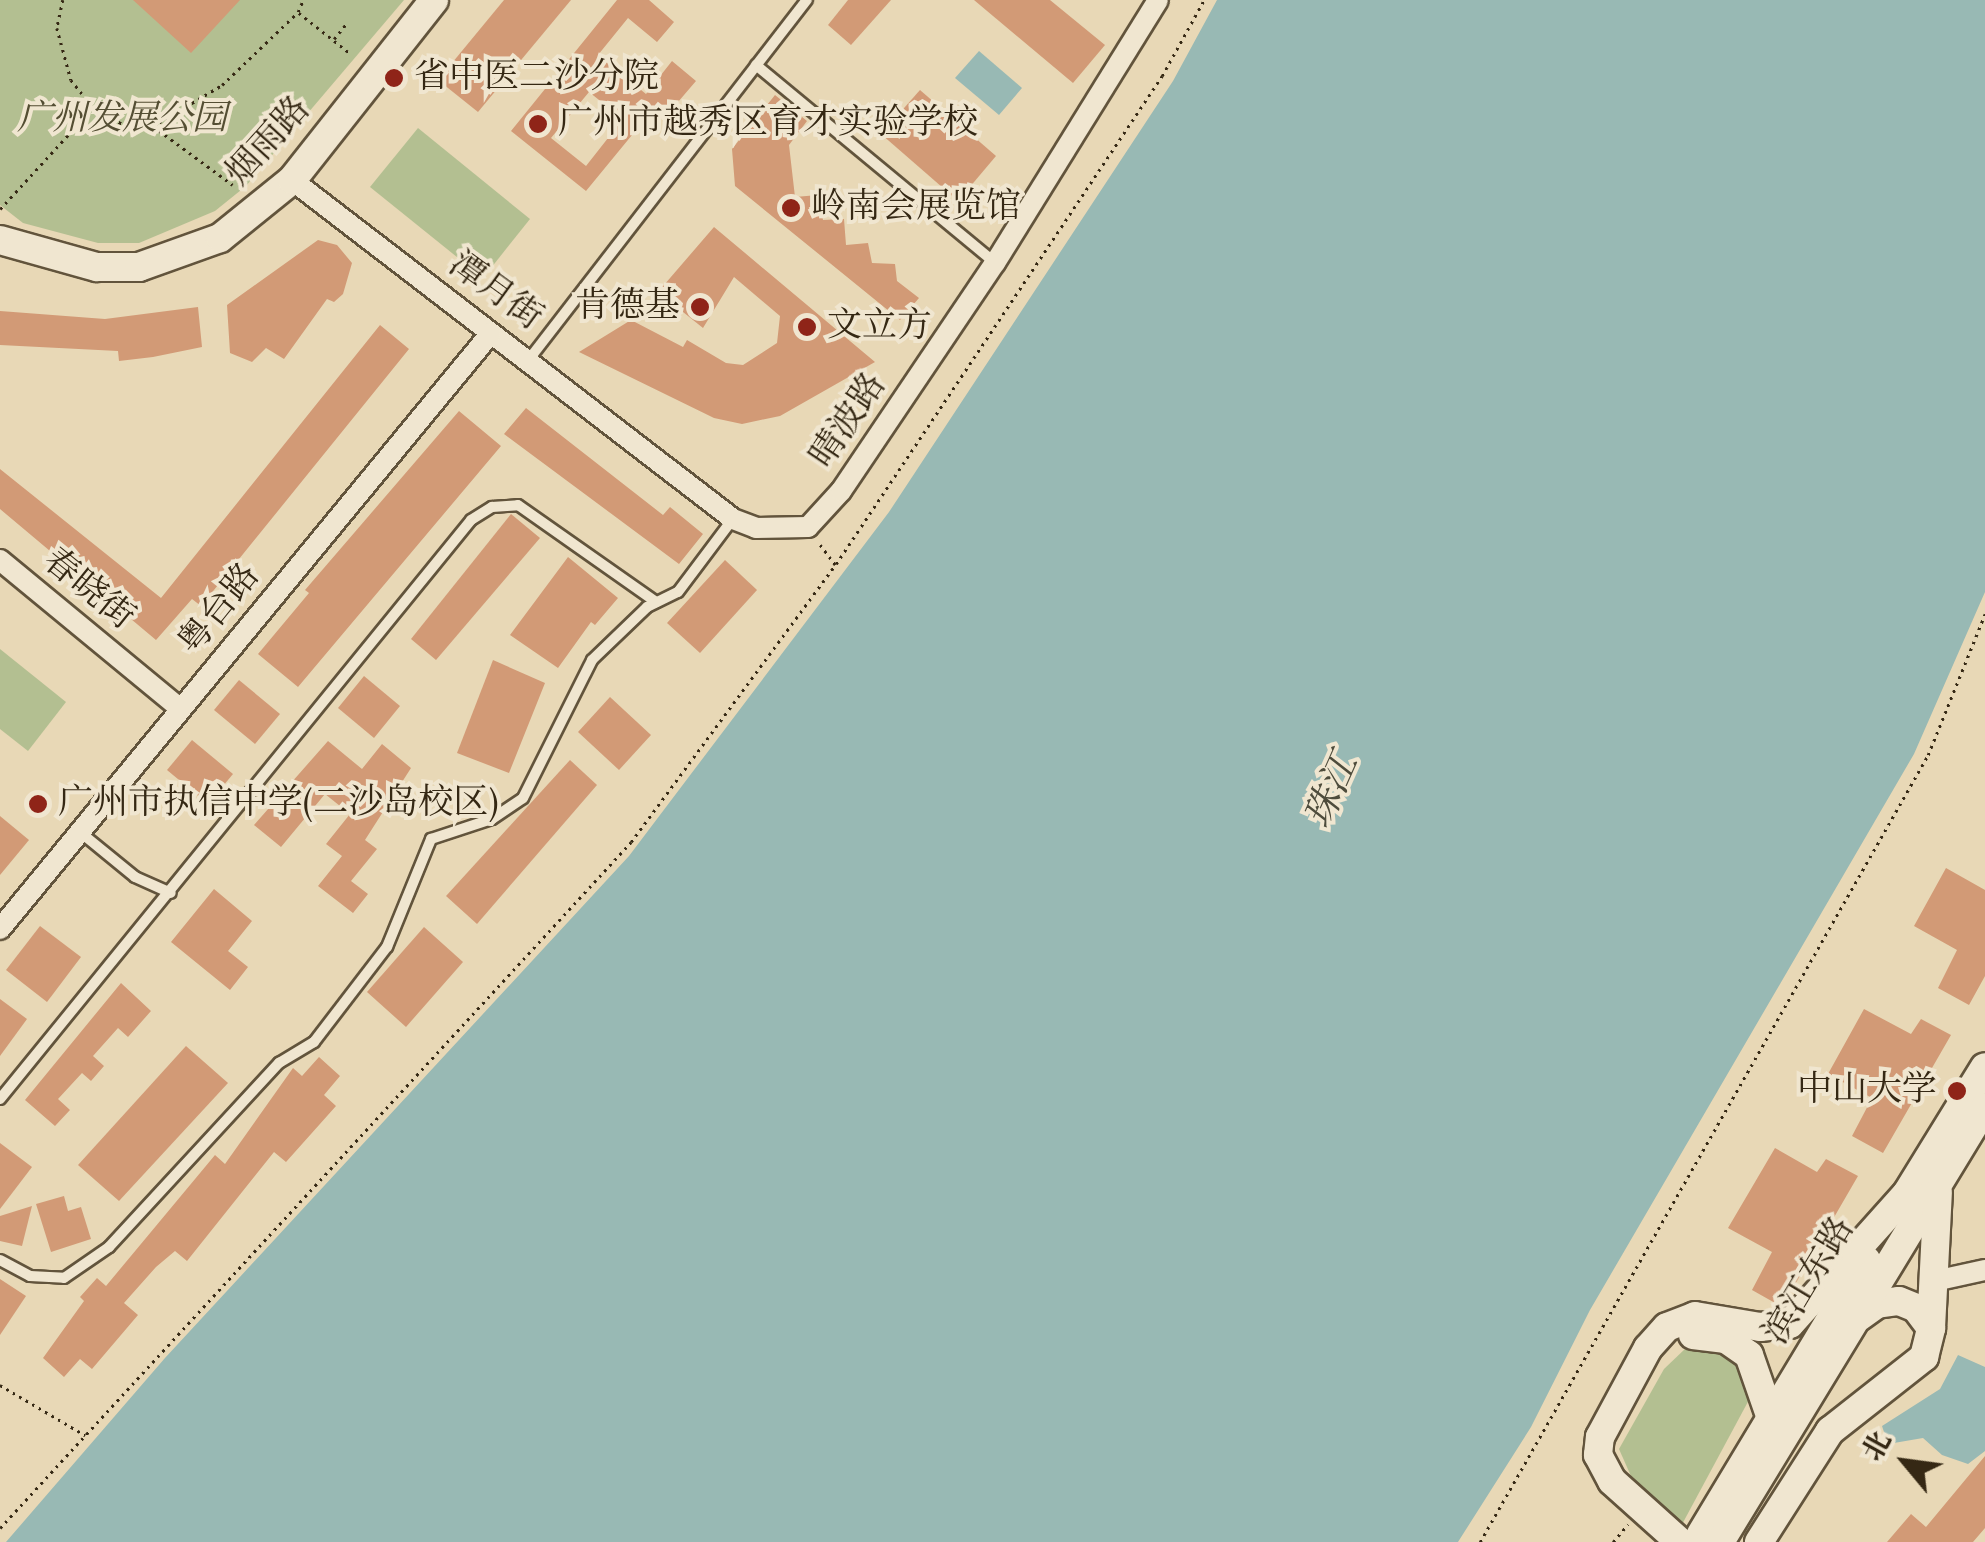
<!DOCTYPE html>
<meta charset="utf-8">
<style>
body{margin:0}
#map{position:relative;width:1985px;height:1542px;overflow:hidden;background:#e8d8b6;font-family:Vollkorn,"Noto Serif SC",serif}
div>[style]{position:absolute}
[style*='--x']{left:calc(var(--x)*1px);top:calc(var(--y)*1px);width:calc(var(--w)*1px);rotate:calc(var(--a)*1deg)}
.green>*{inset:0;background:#b3bf91}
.water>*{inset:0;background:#98b9b4}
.building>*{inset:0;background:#d29a76}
.path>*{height:2.5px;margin-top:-1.25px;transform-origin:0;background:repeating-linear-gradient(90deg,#352814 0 2.5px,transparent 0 7.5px)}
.roads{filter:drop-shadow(2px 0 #62543c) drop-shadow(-2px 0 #62543c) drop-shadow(0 2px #62543c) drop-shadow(0 -2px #62543c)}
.lane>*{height:10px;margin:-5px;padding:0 5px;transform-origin:5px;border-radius:5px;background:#f0e6d0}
.street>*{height:20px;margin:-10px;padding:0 10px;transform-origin:10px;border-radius:10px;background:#f0e6d0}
.secondary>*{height:28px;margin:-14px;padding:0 14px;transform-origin:14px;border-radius:14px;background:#f0e6d0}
.dots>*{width:28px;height:28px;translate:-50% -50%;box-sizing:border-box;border:5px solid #f0e6d0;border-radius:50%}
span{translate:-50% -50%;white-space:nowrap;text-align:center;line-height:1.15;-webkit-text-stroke:8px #f0e6d0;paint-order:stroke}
.poi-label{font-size:35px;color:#352814}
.left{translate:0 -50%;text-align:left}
.right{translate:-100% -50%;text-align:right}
.park-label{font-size:35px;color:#544e33;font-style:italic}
.street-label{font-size:35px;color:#352814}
.water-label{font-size:38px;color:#4e4c3c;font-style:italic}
.north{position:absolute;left:1855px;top:1412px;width:100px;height:100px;-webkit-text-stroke:8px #f0e6d0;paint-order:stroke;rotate:299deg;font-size:28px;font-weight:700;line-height:40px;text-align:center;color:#352814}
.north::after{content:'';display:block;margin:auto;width:35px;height:45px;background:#352814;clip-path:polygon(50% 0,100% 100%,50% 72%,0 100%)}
</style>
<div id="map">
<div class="green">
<div style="clip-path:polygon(0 0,404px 0,246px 186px,215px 211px,139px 243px,98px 243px,23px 223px,0 205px)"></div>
<div style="clip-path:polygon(418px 128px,530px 219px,483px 278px,370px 187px)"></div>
<div style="clip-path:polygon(0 649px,66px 702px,28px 751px,0 729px)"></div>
<div style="clip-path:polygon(1687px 1347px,1742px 1358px,1750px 1398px,1679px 1530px,1638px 1492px,1619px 1449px,1664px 1369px)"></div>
</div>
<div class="water">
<div style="clip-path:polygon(1217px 0,1985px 0,1985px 592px,1914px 754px,1590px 1310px,1531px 1427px,1458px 1542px,6px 1542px,165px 1358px,629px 856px,889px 512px,1173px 81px)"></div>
<div style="clip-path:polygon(979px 51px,1022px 88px,999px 115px,955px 78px)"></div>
<div style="clip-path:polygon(1958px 1355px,1985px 1367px,1985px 1451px,1968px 1464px,1942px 1455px,1923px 1438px,1888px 1444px,1882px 1426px,1940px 1389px)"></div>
</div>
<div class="building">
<div style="clip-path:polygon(133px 0,240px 0,191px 53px)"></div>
<div style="clip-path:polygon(504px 0,571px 0,478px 112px,438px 80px)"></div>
<div style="clip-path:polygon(evenodd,617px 0,649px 0,674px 22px,657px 42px,628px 18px,598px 55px,646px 94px,672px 61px,696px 81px,666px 116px,655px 107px,586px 191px,511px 131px,617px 0,589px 92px,623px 119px,586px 166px,551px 138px,589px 92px)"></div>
<div style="clip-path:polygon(848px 0,891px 0,851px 45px,828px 25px)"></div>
<div style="clip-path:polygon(974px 0,1050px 0,1105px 45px,1073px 83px)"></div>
<div style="clip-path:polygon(920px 90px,996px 156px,958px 201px,881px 134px)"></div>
<div style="clip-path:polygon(775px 95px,807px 121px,789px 145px,795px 197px,818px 195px,823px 220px,844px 219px,846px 245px,868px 243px,872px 263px,895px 264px,897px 281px,919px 298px,900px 320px,735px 186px,732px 149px)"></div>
<div style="clip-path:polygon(714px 227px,875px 362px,780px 416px,742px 424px,714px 418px,579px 352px,631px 320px,683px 347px,687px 340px,726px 363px,743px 365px,777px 343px,780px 316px,734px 277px,703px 328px,658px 292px)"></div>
<div style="clip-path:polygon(318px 240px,337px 245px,352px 263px,343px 294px,334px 302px,327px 299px,284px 359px,266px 348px,252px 362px,230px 353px,227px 305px)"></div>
<div style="clip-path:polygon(198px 307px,202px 347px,153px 357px,119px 361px,118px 351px,0 345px,0 311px,105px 319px)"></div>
<div style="clip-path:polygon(380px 325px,409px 349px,201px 606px,192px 599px,156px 640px,0 509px,0 469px,161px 598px)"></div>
<div style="clip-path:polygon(526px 408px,663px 515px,670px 507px,703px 534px,679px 564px,504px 434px)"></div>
<div style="clip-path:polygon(459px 411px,501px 446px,298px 687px,258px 654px,309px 593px,305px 590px)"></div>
<div style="clip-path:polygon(511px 514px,540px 538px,436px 660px,411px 639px)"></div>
<div style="clip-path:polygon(568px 557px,618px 598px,595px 625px,591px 622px,558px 668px,510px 635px)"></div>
<div style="clip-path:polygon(725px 560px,757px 590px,700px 653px,667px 623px)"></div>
<div style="clip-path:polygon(493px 660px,545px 683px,509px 773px,457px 753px)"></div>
<div style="clip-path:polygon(364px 676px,400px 706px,374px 738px,338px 708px)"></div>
<div style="clip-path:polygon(239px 680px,280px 714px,255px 744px,214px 710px)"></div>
<div style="clip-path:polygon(610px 697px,651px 735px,619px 770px,578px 732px)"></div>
<div style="clip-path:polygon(192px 740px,233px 774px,208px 804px,167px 770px)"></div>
<div style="clip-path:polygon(328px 741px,362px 769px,382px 744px,411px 768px,365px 840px,377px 849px,351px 881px,368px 894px,353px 913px,318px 886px,342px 856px,326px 844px,350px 814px,325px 794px,281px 847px,254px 825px)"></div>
<div style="clip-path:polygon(570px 760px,597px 785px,477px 924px,446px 896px)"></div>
<div style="clip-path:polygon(0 816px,29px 840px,0 875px)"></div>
<div style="clip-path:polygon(1946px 868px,1985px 890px,1985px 976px,1969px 1005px,1938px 988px,1957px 950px,1914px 926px)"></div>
<div style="clip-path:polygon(214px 889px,252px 921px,228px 951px,248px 967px,230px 990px,171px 942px)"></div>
<div style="clip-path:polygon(40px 926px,81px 957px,47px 1002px,6px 970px)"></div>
<div style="clip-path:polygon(424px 927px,463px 962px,406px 1027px,367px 992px)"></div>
<div style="clip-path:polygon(121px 983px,151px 1011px,128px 1037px,118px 1028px,93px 1056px,104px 1066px,91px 1081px,82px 1073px,58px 1099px,70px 1110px,55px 1126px,25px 1100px)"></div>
<div style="clip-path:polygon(0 999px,27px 1019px,0 1056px)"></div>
<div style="clip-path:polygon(1864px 1009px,1911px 1034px,1921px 1019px,1951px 1035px,1883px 1153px,1852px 1136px,1872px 1098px,1828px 1074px)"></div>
<div style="clip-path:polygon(186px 1046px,228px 1083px,119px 1201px,78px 1165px)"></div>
<div style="clip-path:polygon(319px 1057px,340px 1076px,324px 1095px,336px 1106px,286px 1162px,274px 1152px,187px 1261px,175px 1251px,156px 1267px,124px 1303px,138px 1315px,92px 1369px,80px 1359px,64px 1377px,43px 1358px,84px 1301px,80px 1297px,97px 1278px,106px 1286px,215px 1155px,225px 1164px,293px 1068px,302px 1076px)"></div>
<div style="clip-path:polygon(0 1143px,32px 1167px,0 1209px)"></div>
<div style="clip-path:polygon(1775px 1148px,1817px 1172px,1826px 1159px,1858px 1176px,1782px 1307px,1752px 1290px,1772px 1252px,1728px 1228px)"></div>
<div style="clip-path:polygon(64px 1196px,68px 1211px,81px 1207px,91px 1239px,51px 1252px,36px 1204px)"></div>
<div style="clip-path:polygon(32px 1206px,22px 1246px,0 1241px,0 1216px)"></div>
<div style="clip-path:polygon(0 1279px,26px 1296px,0 1335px)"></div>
<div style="clip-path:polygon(1985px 1456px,1985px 1528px,1973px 1542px,1887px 1542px,1911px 1514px,1926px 1527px)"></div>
</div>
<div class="path">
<div style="--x:63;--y:0;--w:29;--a:102"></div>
<div style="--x:57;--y:28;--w:54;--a:74.9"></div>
<div style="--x:71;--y:80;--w:35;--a:51"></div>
<div style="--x:93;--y:107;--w:39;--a:30"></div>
<div style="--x:127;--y:127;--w:26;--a:-2"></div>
<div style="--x:153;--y:126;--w:99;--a:36.4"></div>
<div style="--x:299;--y:13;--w:66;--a:38.3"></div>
<div style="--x:334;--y:39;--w:22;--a:-51"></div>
<div style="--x:153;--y:126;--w:80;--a:-30.7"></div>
<div style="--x:222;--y:85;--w:105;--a:-43.8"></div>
<div style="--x:298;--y:12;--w:13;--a:-67"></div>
<div style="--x:0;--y:209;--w:136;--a:-47.4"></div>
<div style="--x:836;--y:564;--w:587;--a:-56.26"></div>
<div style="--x:1162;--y:76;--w:87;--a:-61.1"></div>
<div style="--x:0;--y:1385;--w:99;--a:30.5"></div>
<div style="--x:0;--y:1528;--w:932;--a:-47.39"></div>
<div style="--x:631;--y:842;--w:344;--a:-53.6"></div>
<div style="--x:835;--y:565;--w:25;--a:-127"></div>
<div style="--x:1480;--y:1542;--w:906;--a:-60.35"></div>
<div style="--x:1928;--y:755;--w:152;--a:-68"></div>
<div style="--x:1613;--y:1542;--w:23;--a:-50"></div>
</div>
<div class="roads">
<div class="lane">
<div style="--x:756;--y:65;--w:309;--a:39.6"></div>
<div style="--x:530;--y:358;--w:453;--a:-52.3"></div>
<div style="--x:80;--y:832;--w:71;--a:39.3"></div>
<div style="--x:135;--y:877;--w:39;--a:24"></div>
<div style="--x:0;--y:1099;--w:746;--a:-50.87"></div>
<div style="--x:471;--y:520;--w:25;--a:-32"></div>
<div style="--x:492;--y:507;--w:26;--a:-4"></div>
<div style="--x:518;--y:505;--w:169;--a:35.1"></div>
<div style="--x:0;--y:1260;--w:34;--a:28"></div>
<div style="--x:30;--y:1276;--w:34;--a:3"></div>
<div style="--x:64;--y:1278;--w:55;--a:-34.6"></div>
<div style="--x:109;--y:1247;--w:251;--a:-47.3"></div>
<div style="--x:279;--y:1063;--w:41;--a:-31"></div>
<div style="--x:314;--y:1042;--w:120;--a:-52.5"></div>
<div style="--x:387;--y:947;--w:117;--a:-67.8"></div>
<div style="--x:431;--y:839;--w:64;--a:-18.2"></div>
<div style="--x:492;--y:819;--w:37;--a:-34"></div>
<div style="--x:523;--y:798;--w:154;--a:-63.4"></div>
<div style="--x:592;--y:660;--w:76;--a:-43.9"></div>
<div style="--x:647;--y:607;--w:34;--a:-26"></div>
<div style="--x:678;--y:592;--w:90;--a:-53.1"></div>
</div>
<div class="street">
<div style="--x:292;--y:180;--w:556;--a:37.55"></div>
<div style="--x:733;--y:519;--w:25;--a:21"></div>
<div style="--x:756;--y:528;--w:52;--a:-1.1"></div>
<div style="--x:808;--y:527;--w:49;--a:-47.5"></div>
<div style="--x:841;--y:491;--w:275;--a:-56"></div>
<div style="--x:995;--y:263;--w:309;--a:-58.2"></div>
<div style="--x:0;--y:560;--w:234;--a:39.5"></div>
<div style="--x:0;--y:929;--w:772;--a:-50.52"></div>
<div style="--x:1930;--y:1282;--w:56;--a:-12.3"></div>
</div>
<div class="secondary">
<div style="--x:0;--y:240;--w:101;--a:15.6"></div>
<div style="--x:97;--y:267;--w:42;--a:0"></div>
<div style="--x:139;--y:267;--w:86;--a:-19.7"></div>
<div style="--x:220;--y:238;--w:92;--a:-38.9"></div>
<div style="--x:292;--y:180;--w:229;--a:-51.7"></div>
<div style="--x:1899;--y:1206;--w:163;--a:-58.3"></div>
<div style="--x:1859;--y:1317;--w:22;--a:-36"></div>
<div style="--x:1877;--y:1304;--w:22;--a:-8"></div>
<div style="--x:1899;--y:1301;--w:18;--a:22"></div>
<div style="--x:1916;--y:1308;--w:25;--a:53"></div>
<div style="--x:1693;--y:1335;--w:33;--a:7"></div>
<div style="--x:1726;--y:1339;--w:28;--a:35"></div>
<div style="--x:1749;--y:1355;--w:67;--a:70.8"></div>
<div style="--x:1701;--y:1534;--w:320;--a:-58.9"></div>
<div style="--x:1680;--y:1542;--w:91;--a:-138.1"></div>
<div style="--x:1612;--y:1481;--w:30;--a:-118"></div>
<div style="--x:1598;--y:1455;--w:18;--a:-84"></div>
<div style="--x:1600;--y:1437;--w:101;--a:-61.7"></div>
<div style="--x:1648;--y:1348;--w:28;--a:-48"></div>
<div style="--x:1667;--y:1327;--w:30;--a:-21"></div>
<div style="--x:1695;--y:1316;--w:66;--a:9.6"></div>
<div style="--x:1760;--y:1327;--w:30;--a:-6"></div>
<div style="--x:1790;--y:1324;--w:176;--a:-48.2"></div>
<div style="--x:1720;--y:1542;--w:509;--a:-58.65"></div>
<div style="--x:1759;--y:1542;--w:132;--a:-57.4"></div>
<div style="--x:1830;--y:1431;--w:120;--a:-38.2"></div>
<div style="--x:1924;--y:1357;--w:30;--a:-76"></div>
<div style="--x:1931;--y:1328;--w:136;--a:-87.1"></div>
</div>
</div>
<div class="dots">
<div style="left:394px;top:78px;background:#8f2418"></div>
<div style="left:538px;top:124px;background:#8f2418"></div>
<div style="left:791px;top:208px;background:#8f2418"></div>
<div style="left:700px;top:307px;background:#8f2418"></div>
<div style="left:807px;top:327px;background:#8f2418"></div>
<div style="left:38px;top:804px;background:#8f2418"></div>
<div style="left:1957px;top:1091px;background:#8f2418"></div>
</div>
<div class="poi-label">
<span class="left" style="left:414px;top:78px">省中医二沙分院</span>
<span class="left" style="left:558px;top:124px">广州市越秀区育才实验学校</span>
<span class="left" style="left:811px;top:208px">岭南会展览馆</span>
<span class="right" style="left:680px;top:307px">肯德基</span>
<span class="left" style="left:827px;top:327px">文立方</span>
<span class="left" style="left:58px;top:804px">广州市执信中学(二沙岛校区)</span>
<span class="right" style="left:1937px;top:1091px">中山大学</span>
</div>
<div class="park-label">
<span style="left:122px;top:120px">广州发展公园</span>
</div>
<div class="street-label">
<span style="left:269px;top:142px;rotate:-48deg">烟雨路</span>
<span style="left:495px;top:292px;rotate:36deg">潭月街</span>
<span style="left:849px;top:421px;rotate:-56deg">晴波路</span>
<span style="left:88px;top:590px;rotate:39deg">春晓街</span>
<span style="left:220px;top:610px;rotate:-51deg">粤台路</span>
<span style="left:1810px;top:1281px;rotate:-59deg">滨江东路</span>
</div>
<div class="water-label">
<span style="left:1334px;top:792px;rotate:-66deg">珠江</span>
</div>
<div class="north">北</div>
</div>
